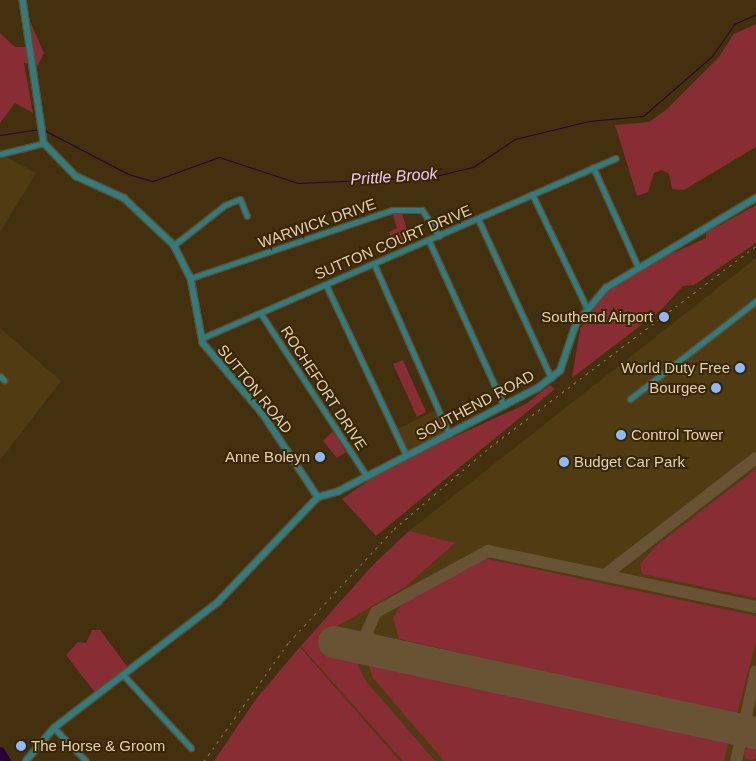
<!DOCTYPE html>
<style>
body{margin:0}
#map{position:relative;width:756px;height:761px;overflow:hidden;background:#43300e;font-family:Arial,sans-serif}
div>[style]{position:absolute}
[style*='--x']{left:calc(var(--x)*1px);top:calc(var(--y)*1px);width:calc(var(--w)*1px);rotate:calc(var(--a)*1deg)}
.built>*{inset:0;background:#503b13}
.green>*{inset:0;background:#872d33}
.round{border-radius:50%}
.stream>*{height:1px;margin:-0.5px;padding:0 0.5px;transform-origin:0.5px;border-radius:0.5px;background:#2c0234}
.river>*{height:9px;margin:-4.5px;padding:0 4.5px;transform-origin:4.5px;border-radius:4.5px;background:#2c0234}
.taxiway>*{height:12px;margin:-6px;padding:0 6px;transform-origin:6px;border-radius:6px;background:#685434}
.runway>*{height:32px;margin:-16px;padding:0 16px;transform-origin:16px;border-radius:16px;background:#685434}
.roads{filter:drop-shadow(1px 0 #604d2b) drop-shadow(-1px 0 #604d2b) drop-shadow(0 1px #604d2b) drop-shadow(0 -1px #604d2b)}
.minor>*{height:5px;margin:-2.5px;padding:0 2.5px;transform-origin:2.5px;border-radius:2.5px;background:#317c80}
.tertiary>*{height:5.5px;margin:-2.75px;padding:0 2.75px;transform-origin:2.75px;border-radius:2.75px;background:#317c80}
.rail>*{height:1px;margin-top:-0.5px;transform-origin:0;background:repeating-linear-gradient(90deg,#8c7959 0 2.5px,transparent 0 7.5px)}
.dots>*{width:14px;height:14px;translate:-50% -50%;box-sizing:border-box;border:2px solid #382603;border-radius:50%}
span{translate:-50% -50%;white-space:nowrap;text-align:center;line-height:1.15;-webkit-text-stroke:4px #382603;paint-order:stroke}
.street-label{font-size:15px;color:#e3d0b1}
.poi-label{font-size:15px;color:#e3d0b1}
.right{translate:-100% -50%;text-align:right}
.left{translate:0 -50%;text-align:left}
.water-label{font-size:16px;color:#edc6f6;font-style:italic}
</style>
<div id="map">
<div class="built">
<div style="clip-path:polygon(0 154px,36px 173px,0 232px)"></div>
<div style="clip-path:polygon(756px 258px,756px 761px,400px 761px,300px 647px,373px 565px,409px 531px)"></div>
<div style="clip-path:polygon(0 328px,61px 381px,0 460px)"></div>
<div style="clip-path:polygon(438px 409px,449px 434px,406px 455px,394px 431px)"></div>
</div>
<div class="green">
<div style="clip-path:polygon(29px 19px,44px 53px,38px 65px,24px 63px,33px 113px,15px 103px,0 123px,0 33px,15px 47px,25px 47px)"></div>
<div style="clip-path:polygon(756px 24px,756px 147px,684px 190px,672px 189px,669px 174px,662px 170px,654px 173px,648px 192px,637px 196px,615px 125px,649px 122px,666px 110px,719px 57px,734px 34px)"></div>
<div style="clip-path:polygon(756px 205px,756px 243px,694px 285px,683px 286px,662px 309px,572px 378px,580px 329px,603px 294px,658px 260px,706px 238px,706px 233px)"></div>
<div style="clip-path:polygon(392px 213px,402px 213px,410px 240px,394px 247px,389px 232px,397px 228px)"></div>
<div style="clip-path:polygon(403px 360px,426px 412px,417px 417px,393px 364px)"></div>
<div style="clip-path:polygon(550px 385px,555px 389px,376px 536px,342px 499px,388px 467px,526px 404px)"></div>
<div style="clip-path:polygon(333px 431px,346px 452px,337px 458px,323px 441px)"></div>
<div style="clip-path:polygon(756px 469px,756px 598px,642px 574px,640px 564px,657px 545px)"></div>
<div style="clip-path:polygon(409px 531px,455px 543px,405px 587px,336px 627px,330px 653px,356px 661px,365px 680px,435px 761px,403px 761px,301px 646px,373px 565px)"></div>
<div style="clip-path:polygon(478px 557px,756px 616px,756px 641px,737px 714px,399px 639px,393px 618px,401px 604px)"></div>
<div style="clip-path:polygon(92px 630px,100px 630px,129px 669px,96px 694px,66px 655px,78px 642px,86px 643px)"></div>
<div style="clip-path:polygon(300px 647px,400px 761px,214px 761px,256px 699px)"></div>
<div style="clip-path:polygon(367px 661px,729px 739px,724px 761px,444px 761px,373px 678px)"></div>
<div class="round" style="left:744px;top:746px;width:14px;height:14px"></div>
</div>
<div class="stream">
<div style="--x:44;--y:130;--w:95;--a:27.6"></div>
<div style="--x:128;--y:174;--w:26;--a:16"></div>
<div style="--x:153;--y:181;--w:70;--a:-20"></div>
<div style="--x:219;--y:157;--w:83;--a:18.2"></div>
<div style="--x:298;--y:183;--w:133;--a:-2.6"></div>
<div style="--x:431;--y:177;--w:43;--a:-13.4"></div>
<div style="--x:473;--y:167;--w:50;--a:-33.7"></div>
<div style="--x:515;--y:139;--w:76;--a:-13.7"></div>
<div style="--x:589;--y:121;--w:54;--a:-5.3"></div>
<div style="--x:643;--y:116;--w:91;--a:-41"></div>
<div style="--x:712;--y:56;--w:39;--a:-55"></div>
<div style="--x:734;--y:24;--w:24;--a:-24"></div>
<div style="--x:0;--y:135;--w:40;--a:-8.5"></div>
</div>
<div class="river">
<div style="--x:0;--y:751;--w:12;--a:59"></div>
</div>
<div class="taxiway">
<div style="--x:605;--y:575;--w:191;--a:-37.8"></div>
<div style="--x:386;--y:654;--w:28;--a:-135"></div>
<div style="--x:366;--y:634;--w:24;--a:-66"></div>
<div style="--x:376;--y:612;--w:128;--a:-28.6"></div>
<div style="--x:488;--y:551;--w:274;--a:11.8"></div>
<div style="--x:746;--y:717;--w:19;--a:58"></div>
<div style="--x:727;--y:727;--w:11;--a:-5"></div>
<div style="--x:738;--y:726;--w:14;--a:-54"></div>
<div style="--x:736;--y:761;--w:92;--a:-77.5"></div>
</div>
<div class="runway">
<div style="--x:334;--y:642;--w:432;--a:12.2"></div>
</div>
<div class="roads">
<div class="minor">
<div style="--x:0;--y:154;--w:45;--a:-14"></div>
<div style="--x:593;--y:167;--w:110;--a:65.8"></div>
<div style="--x:532;--y:194;--w:124;--a:64.3"></div>
<div style="--x:478;--y:219;--w:175;--a:65.3"></div>
<div style="--x:429;--y:241;--w:181;--a:65.6"></div>
<div style="--x:174;--y:245;--w:65;--a:-38.1"></div>
<div style="--x:225;--y:205;--w:16;--a:-22"></div>
<div style="--x:240;--y:199;--w:18;--a:68"></div>
<div style="--x:374;--y:264;--w:186;--a:66.2"></div>
<div style="--x:191;--y:278;--w:212;--a:-18.7"></div>
<div style="--x:392;--y:210;--w:30;--a:0"></div>
<div style="--x:422;--y:210;--w:31;--a:57"></div>
<div style="--x:326;--y:285;--w:188;--a:64.8"></div>
<div style="--x:261;--y:314;--w:192;--a:56.9"></div>
<div style="--x:202;--y:338;--w:451;--a:-23.5"></div>
<div style="--x:0;--y:376;--w:6;--a:45"></div>
<div style="--x:630;--y:399;--w:160;--a:-37.9"></div>
<div style="--x:125;--y:677;--w:97;--a:47.1"></div>
<div style="--x:54;--y:728;--w:46;--a:45.9"></div>
</div>
<div class="tertiary">
<div style="--x:23;--y:0;--w:145;--a:81.6"></div>
<div style="--x:44;--y:143;--w:46;--a:45.9"></div>
<div style="--x:76;--y:176;--w:53;--a:24.6"></div>
<div style="--x:124;--y:198;--w:69;--a:43.2"></div>
<div style="--x:174;--y:245;--w:37;--a:63"></div>
<div style="--x:191;--y:278;--w:66;--a:79.5"></div>
<div style="--x:203;--y:343;--w:93;--a:49.8"></div>
<div style="--x:263;--y:414;--w:100;--a:56.5"></div>
<div style="--x:318;--y:497;--w:20;--a:-15"></div>
<div style="--x:337;--y:492;--w:226;--a:-27.4"></div>
<div style="--x:538;--y:388;--w:28;--a:-38"></div>
<div style="--x:560;--y:371;--w:50;--a:-71.2"></div>
<div style="--x:576;--y:324;--w:47;--a:-50.2"></div>
<div style="--x:606;--y:288;--w:175;--a:-31"></div>
<div style="--x:26;--y:761;--w:43;--a:-49.7"></div>
<div style="--x:54;--y:728;--w:207;--a:-37.5"></div>
<div style="--x:218;--y:602;--w:145;--a:-46.4"></div>
</div>
</div>
<div class="rail">
<div style="--x:204;--y:761;--w:146;--a:-54.5"></div>
<div style="--x:289;--y:642;--w:154;--a:-47.1"></div>
<div style="--x:394;--y:529;--w:126;--a:-40.5"></div>
<div style="--x:490;--y:447;--w:333;--a:-37.1"></div>
</div>
<div class="dots">
<div style="left:664px;top:317px;background:#8fb8fd"></div>
<div style="left:740px;top:368px;background:#8fb8fd"></div>
<div style="left:716px;top:388px;background:#8fb8fd"></div>
<div style="left:621px;top:435px;background:#8fb8fd"></div>
<div style="left:320px;top:457px;background:#8fb8fd"></div>
<div style="left:564px;top:462px;background:#8fb8fd"></div>
<div style="left:21px;top:746px;background:#8fb8fd"></div>
</div>
<div class="street-label">
<span style="left:317px;top:223px;rotate:-19deg">WARWICK DRIVE</span>
<span style="left:393px;top:242px;rotate:-23deg">SUTTON COURT DRIVE</span>
<span style="left:324px;top:388px;rotate:57deg">ROCHEFORT DRIVE</span>
<span style="left:255px;top:389px;rotate:51deg">SUTTON ROAD</span>
<span style="left:475px;top:405px;rotate:-28deg">SOUTHEND ROAD</span>
</div>
<div class="poi-label">
<span class="right" style="left:653px;top:317px">Southend Airport</span>
<span class="right" style="left:730px;top:368px">World Duty Free</span>
<span class="right" style="left:706px;top:388px">Bourgee</span>
<span class="left" style="left:631px;top:435px">Control Tower</span>
<span class="right" style="left:310px;top:457px">Anne Boleyn</span>
<span class="left" style="left:574px;top:462px">Budget Car Park</span>
<span class="left" style="left:31px;top:746px">The Horse &amp; Groom</span>
</div>
<div class="water-label">
<span style="left:394px;top:177px;rotate:-4deg">Prittle Brook</span>
</div>
</div>
